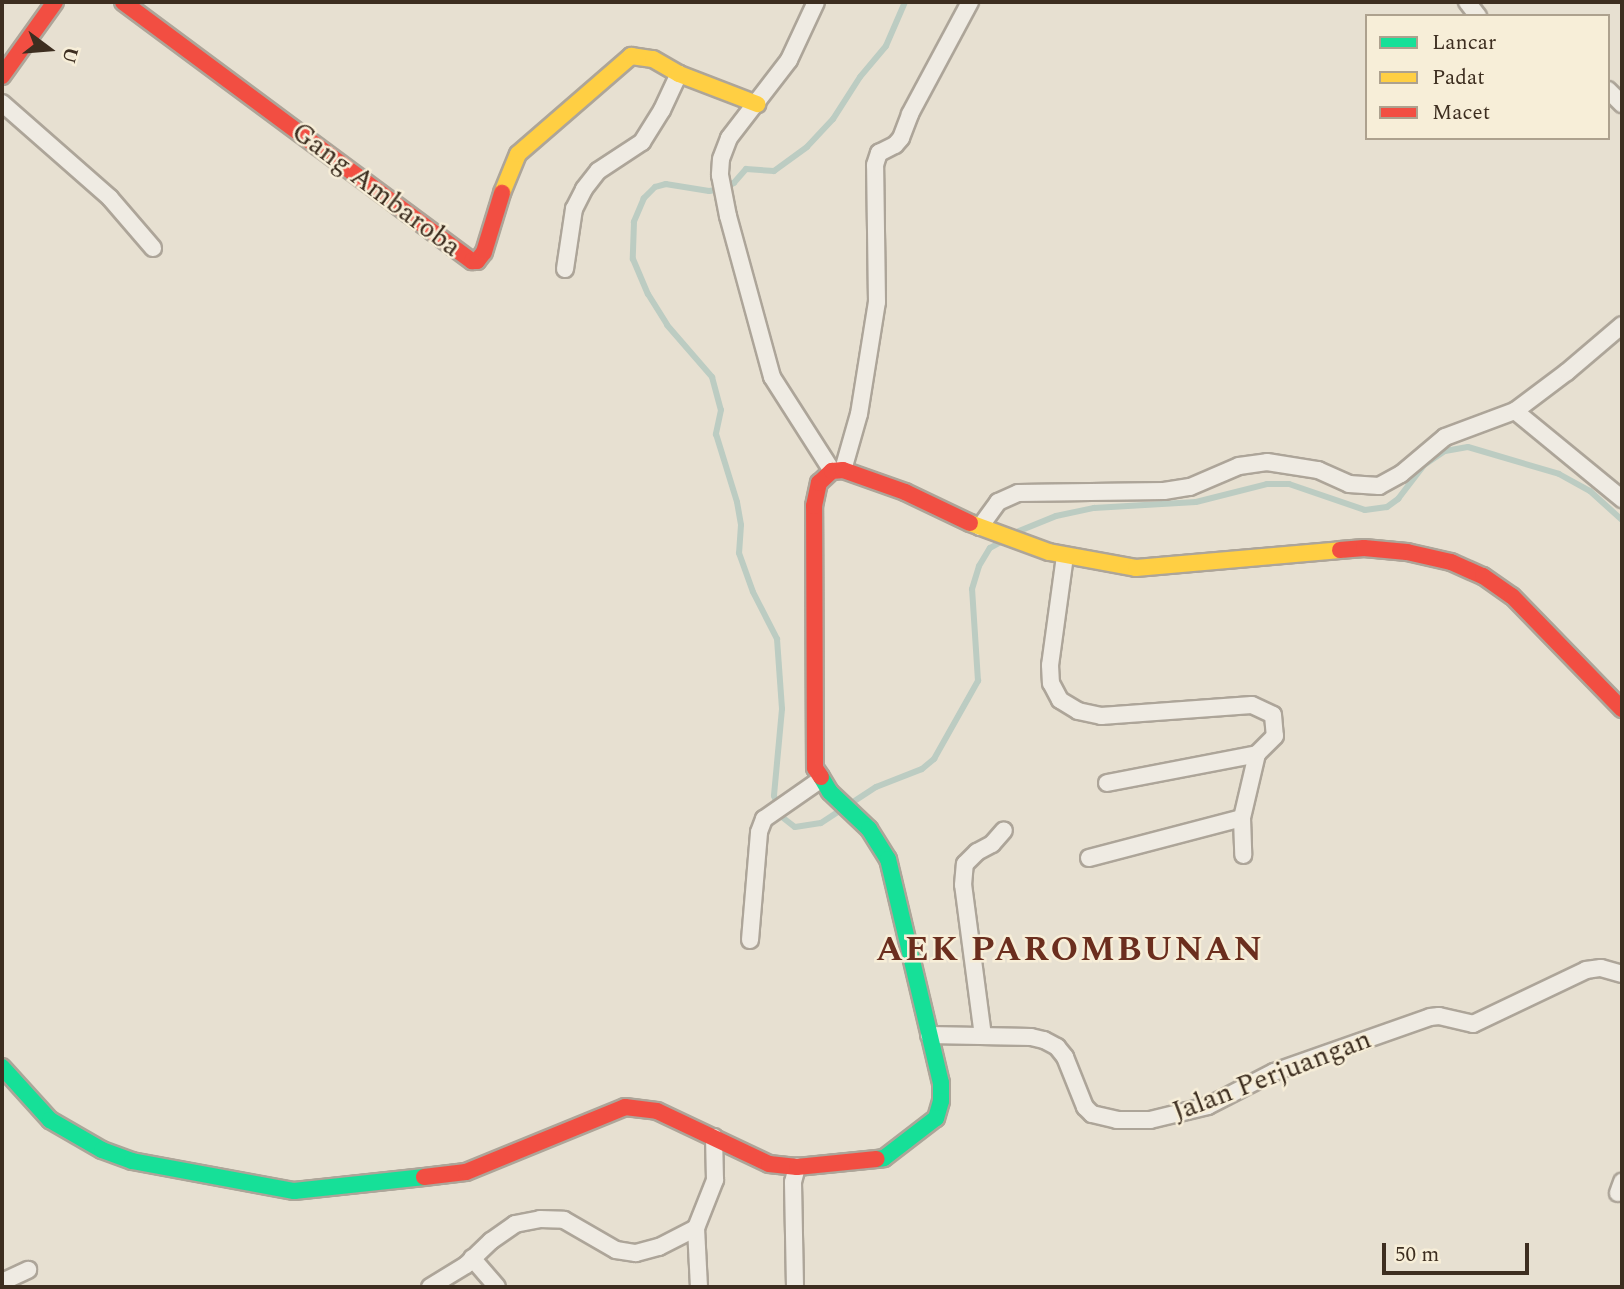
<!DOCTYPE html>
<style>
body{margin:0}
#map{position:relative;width:1624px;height:1289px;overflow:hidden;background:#e7e0d1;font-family:Spectral,serif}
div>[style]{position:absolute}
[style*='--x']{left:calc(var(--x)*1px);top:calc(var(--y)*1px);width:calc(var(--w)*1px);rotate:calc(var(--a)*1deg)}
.stream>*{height:6px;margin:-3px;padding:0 3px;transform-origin:3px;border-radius:3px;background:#bcccc2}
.roads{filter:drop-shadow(2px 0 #ada599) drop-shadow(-2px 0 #ada599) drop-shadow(0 2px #ada599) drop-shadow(0 -2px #ada599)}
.street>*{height:16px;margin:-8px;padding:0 8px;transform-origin:8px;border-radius:8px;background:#efebe3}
.fast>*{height:16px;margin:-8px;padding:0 8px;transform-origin:8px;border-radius:8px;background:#16e098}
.slow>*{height:16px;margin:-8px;padding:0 8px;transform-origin:8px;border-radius:8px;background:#ffcf43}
.jam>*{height:16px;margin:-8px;padding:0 8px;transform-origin:8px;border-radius:8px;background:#f24e42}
span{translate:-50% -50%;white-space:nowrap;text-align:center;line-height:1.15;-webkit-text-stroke:5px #f7eed8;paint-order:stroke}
.street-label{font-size:28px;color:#3d2e20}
.district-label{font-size:35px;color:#6b2e1e;font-weight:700;letter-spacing:2px}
.frame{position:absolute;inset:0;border:4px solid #3d2e20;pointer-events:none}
.legend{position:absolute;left:1365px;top:14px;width:245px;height:126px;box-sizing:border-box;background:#f7eed8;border:2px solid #ada18e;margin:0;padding:9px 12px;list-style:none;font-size:21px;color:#3d2e20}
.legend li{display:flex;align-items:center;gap:14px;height:35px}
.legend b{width:35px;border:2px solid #ada18e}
.north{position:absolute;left:14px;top:14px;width:70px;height:70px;-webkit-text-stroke:5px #f7eed8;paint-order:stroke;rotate:106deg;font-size:19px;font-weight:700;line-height:28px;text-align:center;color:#3d2e20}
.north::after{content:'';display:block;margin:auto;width:24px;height:32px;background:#3d2e20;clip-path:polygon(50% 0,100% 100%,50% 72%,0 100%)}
.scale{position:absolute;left:1382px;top:1243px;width:147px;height:32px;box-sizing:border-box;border:4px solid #3d2e20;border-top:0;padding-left:9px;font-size:21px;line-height:24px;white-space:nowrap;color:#3d2e20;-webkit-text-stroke:5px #f7eed8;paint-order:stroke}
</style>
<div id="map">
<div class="stream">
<div style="--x:905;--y:2;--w:48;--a:113.4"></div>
<div style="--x:886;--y:46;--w:40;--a:130"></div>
<div style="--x:860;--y:77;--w:50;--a:122.7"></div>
<div style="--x:833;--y:119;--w:38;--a:133"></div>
<div style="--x:807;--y:147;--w:41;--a:144"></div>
<div style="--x:774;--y:171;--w:28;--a:-176"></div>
<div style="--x:746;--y:169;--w:18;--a:131"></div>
<div style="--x:734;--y:183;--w:13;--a:151"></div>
<div style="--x:723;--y:189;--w:14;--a:172"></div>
<div style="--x:709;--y:191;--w:44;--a:-170.8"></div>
<div style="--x:666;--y:184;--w:11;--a:165"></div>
<div style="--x:655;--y:187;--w:16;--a:135"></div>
<div style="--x:644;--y:198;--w:26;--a:113"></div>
<div style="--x:634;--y:222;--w:37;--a:92"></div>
<div style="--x:633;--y:259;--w:38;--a:67"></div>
<div style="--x:648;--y:294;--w:36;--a:58"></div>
<div style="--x:667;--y:325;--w:69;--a:49.1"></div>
<div style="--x:712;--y:377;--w:34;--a:75"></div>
<div style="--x:721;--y:410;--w:25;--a:102"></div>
<div style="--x:716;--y:434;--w:71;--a:72.8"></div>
<div style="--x:737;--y:502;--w:23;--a:80"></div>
<div style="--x:741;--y:525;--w:28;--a:94"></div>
<div style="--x:739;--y:553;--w:41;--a:70.3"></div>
<div style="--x:753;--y:592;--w:53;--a:62.9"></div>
<div style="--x:777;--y:639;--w:70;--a:85.9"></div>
<div style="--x:782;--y:709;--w:87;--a:95.3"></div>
<div style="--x:774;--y:796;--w:22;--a:69"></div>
<div style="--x:782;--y:817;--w:16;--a:38"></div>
<div style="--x:795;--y:827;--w:26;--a:-9"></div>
<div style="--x:821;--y:823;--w:66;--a:-33.2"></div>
<div style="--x:876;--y:787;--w:49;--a:-21.4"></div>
<div style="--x:922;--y:769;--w:16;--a:-40"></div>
<div style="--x:934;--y:759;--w:90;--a:-60.6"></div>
<div style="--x:978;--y:681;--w:92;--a:-93.7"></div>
<div style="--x:972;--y:589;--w:24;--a:-73"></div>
<div style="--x:979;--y:566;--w:21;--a:-59"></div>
<div style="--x:990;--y:548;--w:10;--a:-29"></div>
<div style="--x:1014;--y:533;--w:45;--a:-22"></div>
<div style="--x:1056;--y:516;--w:39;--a:-12"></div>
<div style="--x:1094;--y:508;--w:102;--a:-3.4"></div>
<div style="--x:1196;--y:502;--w:73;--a:-14.2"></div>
<div style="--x:1267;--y:484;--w:22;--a:0"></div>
<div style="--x:1289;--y:484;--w:80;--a:18.9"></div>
<div style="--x:1365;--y:510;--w:22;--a:-8"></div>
<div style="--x:1387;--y:507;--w:14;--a:-36"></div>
<div style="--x:1398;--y:499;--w:43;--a:-52.6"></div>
<div style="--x:1424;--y:465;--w:25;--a:-34"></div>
<div style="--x:1445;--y:451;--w:23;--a:-10"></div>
<div style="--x:1468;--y:447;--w:95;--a:16.5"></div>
<div style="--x:1559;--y:474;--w:35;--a:29"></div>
<div style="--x:1590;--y:491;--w:43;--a:42.2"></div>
</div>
<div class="roads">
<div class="street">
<div style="--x:816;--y:2;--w:64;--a:115"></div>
<div style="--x:789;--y:60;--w:98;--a:127.6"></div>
<div style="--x:729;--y:138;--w:22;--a:111"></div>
<div style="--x:721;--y:159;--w:16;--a:94"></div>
<div style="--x:720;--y:175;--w:42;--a:79"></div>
<div style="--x:728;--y:216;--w:167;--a:74.7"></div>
<div style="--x:772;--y:377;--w:112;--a:57.4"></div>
<div style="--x:1467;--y:2;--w:18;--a:52"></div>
<div style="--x:1608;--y:90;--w:20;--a:45"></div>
<div style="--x:2;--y:103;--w:144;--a:41.3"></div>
<div style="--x:110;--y:198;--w:66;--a:49.3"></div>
<div style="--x:565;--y:269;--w:61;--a:-81.5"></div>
<div style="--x:574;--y:209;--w:22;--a:-63"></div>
<div style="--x:584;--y:189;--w:23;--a:-52"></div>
<div style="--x:598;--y:171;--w:53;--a:-33.4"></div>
<div style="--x:642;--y:142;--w:38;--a:-58"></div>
<div style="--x:662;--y:110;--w:40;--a:-65"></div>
<div style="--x:1515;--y:411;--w:139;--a:39.4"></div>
<div style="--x:843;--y:470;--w:58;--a:-74.1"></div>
<div style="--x:859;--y:414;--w:113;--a:-80.9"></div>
<div style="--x:877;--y:302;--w:137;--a:-90.8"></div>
<div style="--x:875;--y:165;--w:13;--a:-72"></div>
<div style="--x:879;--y:153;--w:18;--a:-27"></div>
<div style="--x:895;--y:145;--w:9;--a:-49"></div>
<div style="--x:901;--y:138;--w:26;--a:-69"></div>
<div style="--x:910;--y:114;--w:127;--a:-61.8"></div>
<div style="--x:980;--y:527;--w:31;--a:-54"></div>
<div style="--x:998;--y:502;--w:22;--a:-24"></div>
<div style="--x:1018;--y:493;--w:146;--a:-0.8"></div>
<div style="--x:1164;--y:491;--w:26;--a:-9"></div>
<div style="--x:1190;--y:487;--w:53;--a:-23.2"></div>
<div style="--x:1239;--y:466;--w:28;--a:-8"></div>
<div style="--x:1267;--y:462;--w:52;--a:8.9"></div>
<div style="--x:1318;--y:470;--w:34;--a:24"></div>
<div style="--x:1349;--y:484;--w:30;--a:4"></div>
<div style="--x:1379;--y:486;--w:25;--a:-29"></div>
<div style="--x:1401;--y:474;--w:57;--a:-40.1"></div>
<div style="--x:1445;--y:437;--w:75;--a:-20.4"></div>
<div style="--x:1515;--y:411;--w:65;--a:-36.9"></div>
<div style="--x:1567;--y:372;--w:72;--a:-40.5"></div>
<div style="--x:1065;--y:556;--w:110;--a:97.8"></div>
<div style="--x:1050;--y:665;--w:18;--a:87"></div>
<div style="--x:1051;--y:683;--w:19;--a:62"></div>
<div style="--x:1060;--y:700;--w:21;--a:31"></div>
<div style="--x:1078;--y:711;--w:24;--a:12"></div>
<div style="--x:1101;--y:716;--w:151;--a:-4.2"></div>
<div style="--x:1252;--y:705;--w:23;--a:25"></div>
<div style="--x:1273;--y:715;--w:21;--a:85"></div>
<div style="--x:1275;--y:736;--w:25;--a:135"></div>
<div style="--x:1257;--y:754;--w:66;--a:103.2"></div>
<div style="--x:1242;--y:818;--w:37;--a:88"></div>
<div style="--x:1107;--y:783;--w:153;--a:-10.9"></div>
<div style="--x:1089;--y:858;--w:158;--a:-14.7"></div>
<div style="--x:750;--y:940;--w:108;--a:-85.2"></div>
<div style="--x:759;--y:832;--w:14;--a:-69"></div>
<div style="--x:764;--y:819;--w:68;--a:-34.9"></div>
<div style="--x:929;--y:1035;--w:102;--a:1.1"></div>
<div style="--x:1031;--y:1037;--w:13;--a:13"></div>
<div style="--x:1044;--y:1040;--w:15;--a:28"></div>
<div style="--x:1057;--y:1047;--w:13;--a:51"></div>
<div style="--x:1065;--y:1057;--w:54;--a:68.2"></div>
<div style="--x:1085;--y:1107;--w:10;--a:45"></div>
<div style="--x:1092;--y:1114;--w:26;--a:13"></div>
<div style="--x:1117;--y:1120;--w:33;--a:0"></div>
<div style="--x:1150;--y:1120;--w:60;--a:-13.6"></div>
<div style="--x:1208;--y:1106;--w:74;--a:-27.3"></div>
<div style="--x:1274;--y:1072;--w:165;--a:-19.4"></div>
<div style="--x:1430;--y:1017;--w:9;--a:-6"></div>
<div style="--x:1439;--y:1016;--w:35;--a:13"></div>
<div style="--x:1473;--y:1024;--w:125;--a:-25.5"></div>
<div style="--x:1586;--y:970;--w:15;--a:-8"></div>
<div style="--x:1601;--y:968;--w:22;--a:16"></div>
<div style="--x:983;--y:1036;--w:152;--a:-97.5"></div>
<div style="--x:963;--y:885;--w:21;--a:-85"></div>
<div style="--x:965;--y:864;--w:17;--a:-45"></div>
<div style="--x:977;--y:852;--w:17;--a:-28"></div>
<div style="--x:992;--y:844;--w:18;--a:-49"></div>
<div style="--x:1618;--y:1193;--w:12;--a:-70"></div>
<div style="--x:696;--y:1228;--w:59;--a:87.1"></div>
<div style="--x:472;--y:1258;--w:38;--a:49"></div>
<div style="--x:2;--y:1282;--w:29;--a:-25"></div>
<div style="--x:430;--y:1287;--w:42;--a:-31.4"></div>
<div style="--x:466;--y:1265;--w:35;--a:-44"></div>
<div style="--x:491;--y:1241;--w:29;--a:-35"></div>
<div style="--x:515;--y:1224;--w:25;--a:-11"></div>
<div style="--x:540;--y:1219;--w:24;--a:2"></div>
<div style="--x:564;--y:1220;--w:60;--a:30"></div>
<div style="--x:616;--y:1250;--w:20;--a:9"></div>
<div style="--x:636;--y:1253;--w:24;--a:-15"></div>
<div style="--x:659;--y:1247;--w:42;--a:-27.2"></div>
<div style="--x:696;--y:1228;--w:52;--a:-68.4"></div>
<div style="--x:715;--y:1180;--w:43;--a:-91.3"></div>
<div style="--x:795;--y:1287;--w:105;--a:-91.1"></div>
<div style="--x:793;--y:1182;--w:16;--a:-75"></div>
</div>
<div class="fast">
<div style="--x:821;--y:777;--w:17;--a:59"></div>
<div style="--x:830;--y:792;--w:54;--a:43.5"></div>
<div style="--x:869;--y:829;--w:36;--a:58"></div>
<div style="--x:888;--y:859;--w:230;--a:76.7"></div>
<div style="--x:941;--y:1083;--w:18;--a:90"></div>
<div style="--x:941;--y:1101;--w:18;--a:106"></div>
<div style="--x:936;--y:1118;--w:66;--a:142.4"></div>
<div style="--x:884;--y:1158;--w:7;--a:172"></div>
<div style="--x:2;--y:1067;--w:72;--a:47.8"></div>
<div style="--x:50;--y:1120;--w:60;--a:30"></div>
<div style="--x:102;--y:1150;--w:32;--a:20"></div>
<div style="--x:132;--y:1161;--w:165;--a:10.5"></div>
<div style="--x:294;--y:1191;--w:131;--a:-6.1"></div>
</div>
<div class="slow">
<div style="--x:502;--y:193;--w:42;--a:-67.7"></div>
<div style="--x:518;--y:154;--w:150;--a:-40.9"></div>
<div style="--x:631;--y:56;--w:22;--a:8"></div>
<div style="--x:653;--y:59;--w:30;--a:30"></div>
<div style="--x:679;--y:74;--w:84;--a:21"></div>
<div style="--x:970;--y:523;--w:84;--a:20.2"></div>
<div style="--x:1049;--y:552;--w:88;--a:10.4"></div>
<div style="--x:1136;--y:568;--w:205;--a:-5"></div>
</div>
<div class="jam">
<div style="--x:123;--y:2;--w:435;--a:36.6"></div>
<div style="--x:472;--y:261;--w:5;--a:0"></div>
<div style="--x:477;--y:261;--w:11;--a:-52"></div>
<div style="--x:484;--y:252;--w:62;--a:-73"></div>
<div style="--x:2;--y:76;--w:91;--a:-54.4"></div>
<div style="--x:1340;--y:550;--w:24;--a:-5"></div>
<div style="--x:1364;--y:548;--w:43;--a:5.3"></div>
<div style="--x:1407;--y:552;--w:45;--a:12.8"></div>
<div style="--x:1451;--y:562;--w:35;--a:24"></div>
<div style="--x:1483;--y:576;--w:35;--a:35"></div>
<div style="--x:1512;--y:596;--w:158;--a:45.8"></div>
<div style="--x:821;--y:777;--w:11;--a:-124"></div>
<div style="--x:815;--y:768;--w:262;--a:-90.2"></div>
<div style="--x:814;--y:506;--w:24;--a:-78"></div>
<div style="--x:819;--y:483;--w:18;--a:-43"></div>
<div style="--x:832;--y:471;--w:11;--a:-5"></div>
<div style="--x:843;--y:470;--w:66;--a:19.5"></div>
<div style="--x:905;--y:492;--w:72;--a:25.5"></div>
<div style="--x:424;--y:1177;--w:42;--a:-6.8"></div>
<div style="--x:466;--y:1172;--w:172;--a:-22.2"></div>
<div style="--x:625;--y:1107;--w:32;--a:7"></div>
<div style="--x:657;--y:1111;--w:124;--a:25.3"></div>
<div style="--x:769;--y:1164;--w:28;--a:6"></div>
<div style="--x:797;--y:1167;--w:80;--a:-5.7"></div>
</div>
</div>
<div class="street-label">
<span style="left:376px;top:190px;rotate:37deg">Gang Ambaroba</span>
<span style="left:1272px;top:1076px;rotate:-21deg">Jalan Perjuangan</span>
</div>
<div class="district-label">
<span style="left:1070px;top:950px">AEK PAROMBUNAN</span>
</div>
<div class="frame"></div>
<ul class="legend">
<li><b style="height:9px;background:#16e098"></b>Lancar</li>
<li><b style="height:9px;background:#ffcf43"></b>Padat</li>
<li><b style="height:9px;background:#f24e42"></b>Macet</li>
</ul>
<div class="north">U</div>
<div class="scale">50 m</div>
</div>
